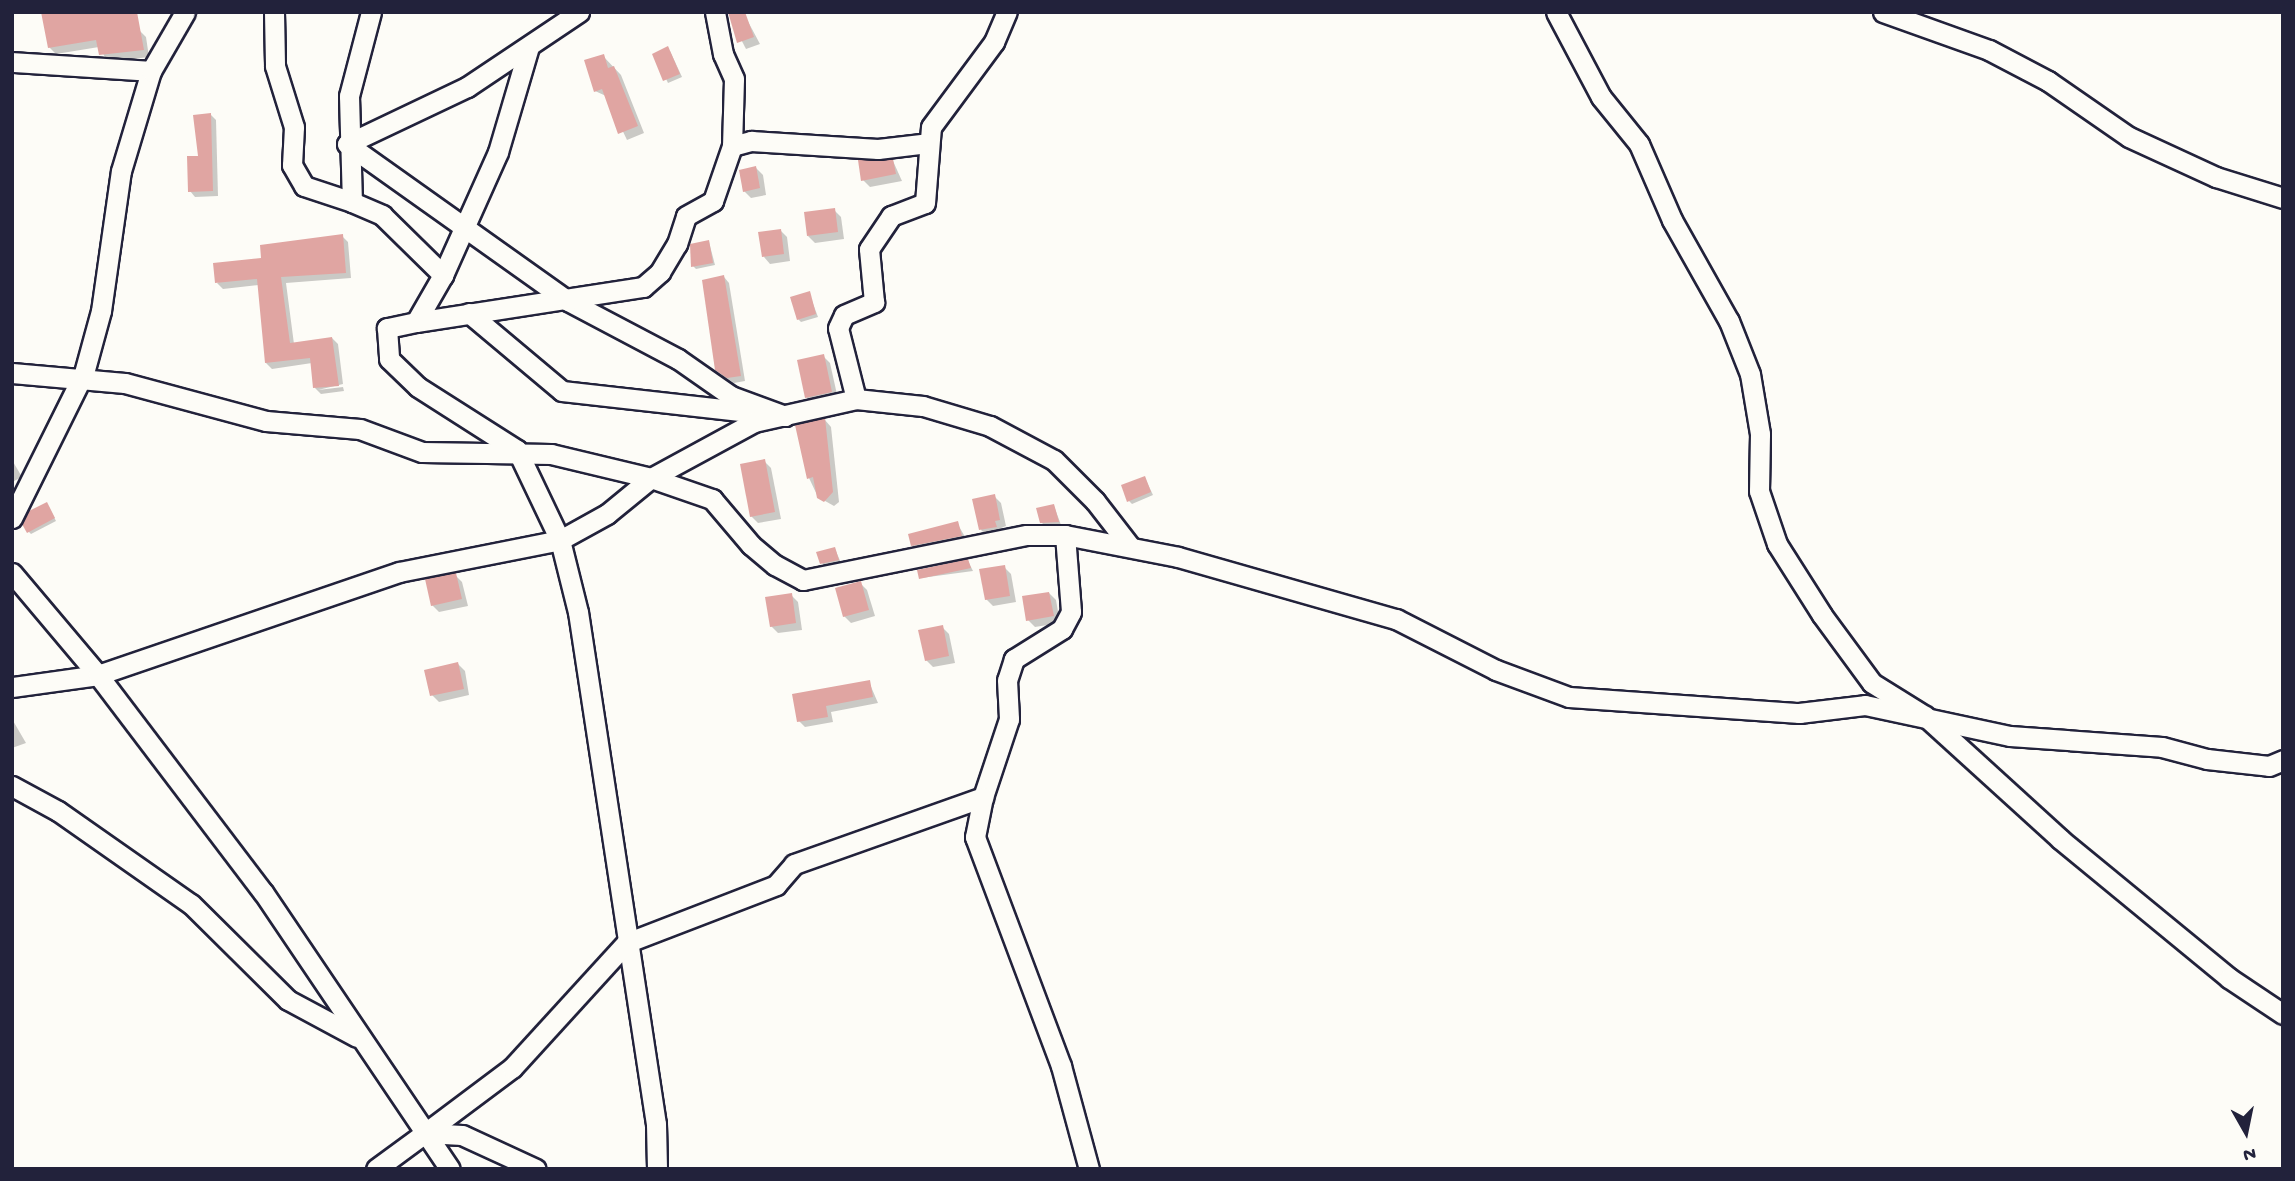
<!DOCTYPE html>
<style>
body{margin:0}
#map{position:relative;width:2295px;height:1181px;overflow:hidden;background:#fdfcf7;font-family:"Gochi Hand",sans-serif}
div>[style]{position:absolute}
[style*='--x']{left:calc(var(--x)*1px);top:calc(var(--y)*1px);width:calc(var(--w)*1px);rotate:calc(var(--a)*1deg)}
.shadow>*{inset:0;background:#0003}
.building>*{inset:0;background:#e0a5a2}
.roads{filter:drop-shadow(2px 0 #22223b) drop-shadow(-2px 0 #22223b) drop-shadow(0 2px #22223b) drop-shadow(0 -2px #22223b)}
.minor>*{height:19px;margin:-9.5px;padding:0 9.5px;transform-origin:9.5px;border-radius:9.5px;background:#fdfcf7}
span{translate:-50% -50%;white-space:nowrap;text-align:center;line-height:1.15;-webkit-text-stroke:6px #fdfcf7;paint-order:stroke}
.frame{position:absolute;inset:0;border:14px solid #22223b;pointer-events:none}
.north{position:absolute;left:2211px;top:1097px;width:70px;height:70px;-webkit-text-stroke:5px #fdfcf7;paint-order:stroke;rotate:171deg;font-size:19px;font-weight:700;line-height:28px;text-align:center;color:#22223b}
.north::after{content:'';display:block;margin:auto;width:24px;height:32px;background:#22223b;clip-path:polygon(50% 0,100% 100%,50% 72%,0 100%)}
</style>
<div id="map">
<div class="shadow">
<div style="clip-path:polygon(744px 14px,760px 44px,746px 49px,731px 20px)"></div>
<div style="clip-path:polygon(139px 30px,146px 37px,149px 57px,108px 62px,99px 47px,56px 54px,49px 47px)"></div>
<div style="clip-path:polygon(670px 51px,682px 77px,668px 83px,654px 54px)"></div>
<div style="clip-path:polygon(603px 56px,621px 75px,644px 133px,627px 140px,606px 96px,595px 91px)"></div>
<div style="clip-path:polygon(211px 115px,216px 120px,218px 196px,195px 197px,190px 191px)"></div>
<div style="clip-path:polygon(893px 161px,902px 181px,870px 187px,863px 180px)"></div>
<div style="clip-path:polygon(756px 168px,763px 175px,766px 195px,751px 198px,744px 191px)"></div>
<div style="clip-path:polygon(834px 210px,841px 217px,844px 239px,815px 243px,808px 236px)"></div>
<div style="clip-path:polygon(780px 230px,787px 237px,790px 261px,770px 264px,764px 257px)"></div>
<div style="clip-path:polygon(342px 236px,348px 242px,351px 278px,286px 283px,294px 344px,332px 338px,338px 344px,343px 384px,318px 390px,343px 387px,344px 391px,321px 394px,315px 388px,312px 363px,272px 369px,266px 363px,259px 285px,223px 289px,217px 283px,263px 259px)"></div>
<div style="clip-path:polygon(709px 242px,715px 265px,696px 269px,693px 266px)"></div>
<div style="clip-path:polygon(724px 277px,729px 283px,745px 381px,734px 383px,722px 375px)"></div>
<div style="clip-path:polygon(809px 293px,818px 317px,801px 322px,798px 319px)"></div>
<div style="clip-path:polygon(823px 356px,830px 363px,838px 399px,813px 404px,806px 397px)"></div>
<div style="clip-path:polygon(825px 420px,831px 427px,839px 502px,834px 506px,818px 497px,809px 478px)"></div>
<div style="clip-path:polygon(12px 460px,22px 477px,12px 482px)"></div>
<div style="clip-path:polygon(764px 461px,771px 468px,781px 519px,758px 523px,751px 516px)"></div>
<div style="clip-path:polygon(1145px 478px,1153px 495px,1132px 504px,1129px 501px)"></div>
<div style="clip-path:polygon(994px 496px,1001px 503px,1006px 526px,1001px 528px,1003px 533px,988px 536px,981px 530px)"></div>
<div style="clip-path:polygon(1054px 506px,1061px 525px,1044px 525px,1041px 522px)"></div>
<div style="clip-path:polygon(49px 507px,56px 521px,31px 534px,28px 531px)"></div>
<div style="clip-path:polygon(957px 523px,968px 542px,919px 552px,912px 545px)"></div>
<div style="clip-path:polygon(835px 549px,841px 563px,825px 566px,822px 563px)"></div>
<div style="clip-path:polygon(968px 561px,973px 571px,921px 578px)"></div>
<div style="clip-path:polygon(1004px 567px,1011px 574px,1016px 602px,993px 606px,986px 599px)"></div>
<div style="clip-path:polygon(455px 575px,462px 582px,468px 606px,439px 612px,432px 605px)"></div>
<div style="clip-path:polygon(860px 583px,867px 590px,875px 616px,851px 623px,844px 616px)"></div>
<div style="clip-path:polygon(1049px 593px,1056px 600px,1060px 623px,1035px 627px,1028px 620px)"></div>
<div style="clip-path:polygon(791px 595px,798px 602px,802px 630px,778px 633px,771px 626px)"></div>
<div style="clip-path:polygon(942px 627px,949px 634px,955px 663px,933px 667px,926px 660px)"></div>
<div style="clip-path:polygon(458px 664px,465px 671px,469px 695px,439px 702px,432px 695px)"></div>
<div style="clip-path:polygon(869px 682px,878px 703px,831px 712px,833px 722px,805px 727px,799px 721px,794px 696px)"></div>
<div style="clip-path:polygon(12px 719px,26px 743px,12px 748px)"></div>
</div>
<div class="building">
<div style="clip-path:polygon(41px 12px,137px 12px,144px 50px,99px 55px,96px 40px,48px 48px)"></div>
<div style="clip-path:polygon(728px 12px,745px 12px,754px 37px,737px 43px)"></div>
<div style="clip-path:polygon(668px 46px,680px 74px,663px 81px,652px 54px)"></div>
<div style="clip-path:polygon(604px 54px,608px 68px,614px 66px,638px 126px,618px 134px,602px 89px,594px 92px,584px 60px)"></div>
<div style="clip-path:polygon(211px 113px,213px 191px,188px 192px,187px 156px,198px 156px,193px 115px)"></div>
<div style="clip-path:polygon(893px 159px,896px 174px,861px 181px,858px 160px)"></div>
<div style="clip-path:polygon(756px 166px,760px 188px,743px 192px,739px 170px)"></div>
<div style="clip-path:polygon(835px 208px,838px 232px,807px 236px,804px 212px)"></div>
<div style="clip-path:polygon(781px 229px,784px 254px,762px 257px,758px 232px)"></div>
<div style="clip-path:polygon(343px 234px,346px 273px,281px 277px,290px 343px,332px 337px,339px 386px,313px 388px,310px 358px,265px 363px,257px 279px,215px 283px,213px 263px,261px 258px,260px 245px)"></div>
<div style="clip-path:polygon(709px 240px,713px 263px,691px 267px,690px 244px)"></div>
<div style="clip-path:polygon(724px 275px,741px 376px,727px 378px,715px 370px,702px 280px)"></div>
<div style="clip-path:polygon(810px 291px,816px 314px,797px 320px,790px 297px)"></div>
<div style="clip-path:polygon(824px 354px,832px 392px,805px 398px,797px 360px)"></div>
<div style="clip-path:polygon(825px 418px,833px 492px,824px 502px,817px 498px,813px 477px,807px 479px,795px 425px)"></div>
<div style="clip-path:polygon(765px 459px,775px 512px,750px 517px,740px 464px)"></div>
<div style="clip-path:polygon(1145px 476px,1151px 492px,1127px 502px,1121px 485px)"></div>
<div style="clip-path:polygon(995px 494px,1000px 520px,995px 521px,997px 527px,979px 530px,972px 499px)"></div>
<div style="clip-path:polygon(47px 502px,55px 518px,27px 533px,22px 524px,29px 511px)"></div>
<div style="clip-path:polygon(1054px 504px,1059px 522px,1040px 523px,1036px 508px)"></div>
<div style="clip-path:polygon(958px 521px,962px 536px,911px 546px,908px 534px)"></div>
<div style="clip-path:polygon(835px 547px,839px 560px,820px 564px,816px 552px)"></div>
<div style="clip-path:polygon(968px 559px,971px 568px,919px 579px,917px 570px)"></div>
<div style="clip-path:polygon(1005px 565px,1010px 596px,985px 600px,979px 569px)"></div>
<div style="clip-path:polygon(456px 573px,462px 599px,431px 606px,425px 579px)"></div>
<div style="clip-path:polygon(861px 581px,869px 610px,843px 617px,835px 588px)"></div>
<div style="clip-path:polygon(1049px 592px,1054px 616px,1026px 621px,1022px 596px)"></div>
<div style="clip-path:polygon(792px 593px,796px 623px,770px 627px,765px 597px)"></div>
<div style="clip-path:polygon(943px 625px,949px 656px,925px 661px,918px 630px)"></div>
<div style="clip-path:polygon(458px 662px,464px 689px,430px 696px,424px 670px)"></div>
<div style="clip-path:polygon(870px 680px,873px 697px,826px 706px,828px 717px,797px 722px,792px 694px)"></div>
</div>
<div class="roads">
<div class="minor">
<div style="--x:274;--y:12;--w:54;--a:88.9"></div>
<div style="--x:275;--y:66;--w:64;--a:72.7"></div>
<div style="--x:294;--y:127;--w:38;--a:93"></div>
<div style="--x:292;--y:165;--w:24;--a:60"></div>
<div style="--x:304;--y:186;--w:51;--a:18.4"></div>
<div style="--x:371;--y:12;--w:87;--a:104.7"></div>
<div style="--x:349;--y:96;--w:106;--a:88.4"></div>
<div style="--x:352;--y:202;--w:33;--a:23"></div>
<div style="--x:382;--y:215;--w:86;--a:44.5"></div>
<div style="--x:443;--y:275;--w:54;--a:119.9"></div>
<div style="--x:416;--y:322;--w:30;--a:168"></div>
<div style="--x:387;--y:328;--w:31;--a:86"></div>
<div style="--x:389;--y:359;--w:40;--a:44"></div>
<div style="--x:418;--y:387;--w:117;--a:32.5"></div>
<div style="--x:517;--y:450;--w:100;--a:64.5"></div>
<div style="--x:560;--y:540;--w:74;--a:76"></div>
<div style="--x:578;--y:612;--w:518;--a:81.34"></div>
<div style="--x:656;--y:1124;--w:45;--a:88.7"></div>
<div style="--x:715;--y:12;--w:43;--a:79.2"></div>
<div style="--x:723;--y:54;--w:27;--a:66"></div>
<div style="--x:734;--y:79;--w:67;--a:91.7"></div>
<div style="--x:1556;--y:12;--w:96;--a:62.1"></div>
<div style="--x:1601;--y:97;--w:60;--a:51"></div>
<div style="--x:1639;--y:144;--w:83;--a:66.5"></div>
<div style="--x:1672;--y:220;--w:116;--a:60.6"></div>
<div style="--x:1729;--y:321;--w:57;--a:68.4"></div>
<div style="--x:1750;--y:374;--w:61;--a:80.5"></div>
<div style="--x:1760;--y:434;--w:57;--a:91"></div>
<div style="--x:1759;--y:491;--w:56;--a:71.2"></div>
<div style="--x:1777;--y:544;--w:84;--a:57.6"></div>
<div style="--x:1822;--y:615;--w:84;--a:53.7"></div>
<div style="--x:1872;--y:683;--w:62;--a:31.9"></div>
<div style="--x:1925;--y:716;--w:183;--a:42.3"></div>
<div style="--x:2060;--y:839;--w:219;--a:39.4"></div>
<div style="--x:2229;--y:978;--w:65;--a:33.7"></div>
<div style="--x:1883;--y:12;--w:113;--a:19.7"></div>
<div style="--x:1989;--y:50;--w:67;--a:27.7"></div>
<div style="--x:2048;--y:81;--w:98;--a:34.7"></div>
<div style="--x:2129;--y:137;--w:96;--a:24.7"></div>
<div style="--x:2216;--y:177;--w:70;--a:17.4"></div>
<div style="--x:12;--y:62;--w:139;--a:3.7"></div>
<div style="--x:443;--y:275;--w:135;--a:-65.9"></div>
<div style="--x:498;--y:152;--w:109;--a:-73.6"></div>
<div style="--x:469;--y:313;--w:121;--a:40"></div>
<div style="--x:562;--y:391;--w:224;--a:6.4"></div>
<div style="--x:785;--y:416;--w:58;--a:-159.7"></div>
<div style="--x:731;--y:396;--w:65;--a:-145.1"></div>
<div style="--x:678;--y:359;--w:124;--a:-152.2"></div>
<div style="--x:568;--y:301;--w:271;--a:-144.6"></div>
<div style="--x:347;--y:144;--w:133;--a:-25.4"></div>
<div style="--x:467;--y:87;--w:135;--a:-33.8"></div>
<div style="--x:416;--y:322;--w:230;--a:-8.8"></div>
<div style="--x:643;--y:287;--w:23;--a:-41"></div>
<div style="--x:660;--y:272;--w:33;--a:-59"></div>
<div style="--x:677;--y:244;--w:29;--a:-72"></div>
<div style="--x:686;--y:216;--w:31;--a:-29"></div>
<div style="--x:713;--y:201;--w:58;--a:-70.9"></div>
<div style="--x:732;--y:146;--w:20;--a:-15"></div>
<div style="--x:751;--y:141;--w:127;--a:3.6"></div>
<div style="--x:878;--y:149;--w:50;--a:-6.8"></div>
<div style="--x:12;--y:373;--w:113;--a:5.1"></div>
<div style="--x:125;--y:383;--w:146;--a:15.1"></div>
<div style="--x:266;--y:421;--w:94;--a:4.9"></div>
<div style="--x:360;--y:429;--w:66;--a:20.4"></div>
<div style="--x:422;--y:452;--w:129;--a:0.9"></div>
<div style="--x:551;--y:454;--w:103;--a:13.5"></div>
<div style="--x:651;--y:478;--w:65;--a:19"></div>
<div style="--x:712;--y:499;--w:60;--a:49.7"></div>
<div style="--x:751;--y:545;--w:31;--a:40"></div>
<div style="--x:775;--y:565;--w:32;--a:28"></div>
<div style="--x:803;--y:580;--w:228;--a:-11.4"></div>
<div style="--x:1027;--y:535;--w:38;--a:0"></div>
<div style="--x:1065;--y:535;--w:115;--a:11"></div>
<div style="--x:1178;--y:557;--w:227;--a:15.9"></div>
<div style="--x:1396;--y:619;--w:112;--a:27"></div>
<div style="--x:1496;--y:670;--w:78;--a:20.3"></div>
<div style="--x:1569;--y:697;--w:231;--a:4"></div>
<div style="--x:1799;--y:713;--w:66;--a:-6.9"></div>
<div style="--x:1865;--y:705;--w:148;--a:12.1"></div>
<div style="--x:2010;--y:736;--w:152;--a:4.1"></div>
<div style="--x:2162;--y:747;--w:47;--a:14.9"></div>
<div style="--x:2207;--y:759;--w:62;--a:6.4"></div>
<div style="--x:2269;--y:766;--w:15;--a:-23"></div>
<div style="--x:856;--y:399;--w:73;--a:-104.2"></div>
<div style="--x:838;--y:328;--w:14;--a:-65"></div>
<div style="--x:844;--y:315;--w:33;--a:-23"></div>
<div style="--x:874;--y:302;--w:53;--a:-95.4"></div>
<div style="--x:869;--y:249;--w:40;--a:-56"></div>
<div style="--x:891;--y:216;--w:36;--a:-21"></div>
<div style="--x:925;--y:203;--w:76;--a:-85.5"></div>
<div style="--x:931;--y:127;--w:106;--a:-53.5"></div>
<div style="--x:994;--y:42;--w:33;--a:-67"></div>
<div style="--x:12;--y:518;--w:162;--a:-63.6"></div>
<div style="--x:84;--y:373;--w:64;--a:-74.7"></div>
<div style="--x:101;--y:311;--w:141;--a:-81.9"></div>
<div style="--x:121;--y:171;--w:104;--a:-73.3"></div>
<div style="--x:151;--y:71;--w:68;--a:-60"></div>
<div style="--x:1065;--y:535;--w:77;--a:85.5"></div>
<div style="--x:1071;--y:612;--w:19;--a:118"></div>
<div style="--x:1062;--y:629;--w:57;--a:148"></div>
<div style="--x:1014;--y:659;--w:22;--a:108"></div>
<div style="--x:1007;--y:680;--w:39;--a:87"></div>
<div style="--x:1009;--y:719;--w:82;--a:108.4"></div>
<div style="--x:983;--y:797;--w:41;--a:101.3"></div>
<div style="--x:975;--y:837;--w:245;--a:69.4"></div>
<div style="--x:1061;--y:1066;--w:107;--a:74.8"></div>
<div style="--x:12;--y:573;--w:133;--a:49.9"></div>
<div style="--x:98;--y:675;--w:273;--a:52.8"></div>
<div style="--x:263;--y:892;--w:334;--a:56"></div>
<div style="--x:12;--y:687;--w:87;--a:-7.9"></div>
<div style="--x:98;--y:675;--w:318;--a:-18.9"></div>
<div style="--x:399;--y:572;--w:164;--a:-11.2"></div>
<div style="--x:560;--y:540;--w:54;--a:-29"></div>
<div style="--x:607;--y:514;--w:57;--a:-39.3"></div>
<div style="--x:651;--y:478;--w:117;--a:-28.5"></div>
<div style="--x:754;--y:422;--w:105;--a:-12.7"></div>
<div style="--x:856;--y:399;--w:67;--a:6"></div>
<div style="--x:923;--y:406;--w:70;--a:16.6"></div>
<div style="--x:990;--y:426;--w:72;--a:28"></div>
<div style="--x:1054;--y:460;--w:58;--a:45"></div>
<div style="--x:1095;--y:501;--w:56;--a:52.3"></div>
<div style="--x:12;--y:786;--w:52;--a:28.5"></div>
<div style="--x:58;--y:811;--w:162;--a:35"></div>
<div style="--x:191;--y:904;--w:136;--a:44.7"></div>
<div style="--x:288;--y:1000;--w:78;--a:28.2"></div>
<div style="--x:425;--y:1133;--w:109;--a:-36.8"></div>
<div style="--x:512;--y:1068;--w:169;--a:-47.6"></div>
<div style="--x:626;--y:943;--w:161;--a:-21.1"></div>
<div style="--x:776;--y:885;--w:28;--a:-49"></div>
<div style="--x:794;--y:864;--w:201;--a:-19.5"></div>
<div style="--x:376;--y:1169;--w:61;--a:-36.3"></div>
<div style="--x:425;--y:1133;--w:37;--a:3"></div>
<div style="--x:462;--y:1135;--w:81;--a:24.7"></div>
</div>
</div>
<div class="frame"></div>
<div class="north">N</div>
</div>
